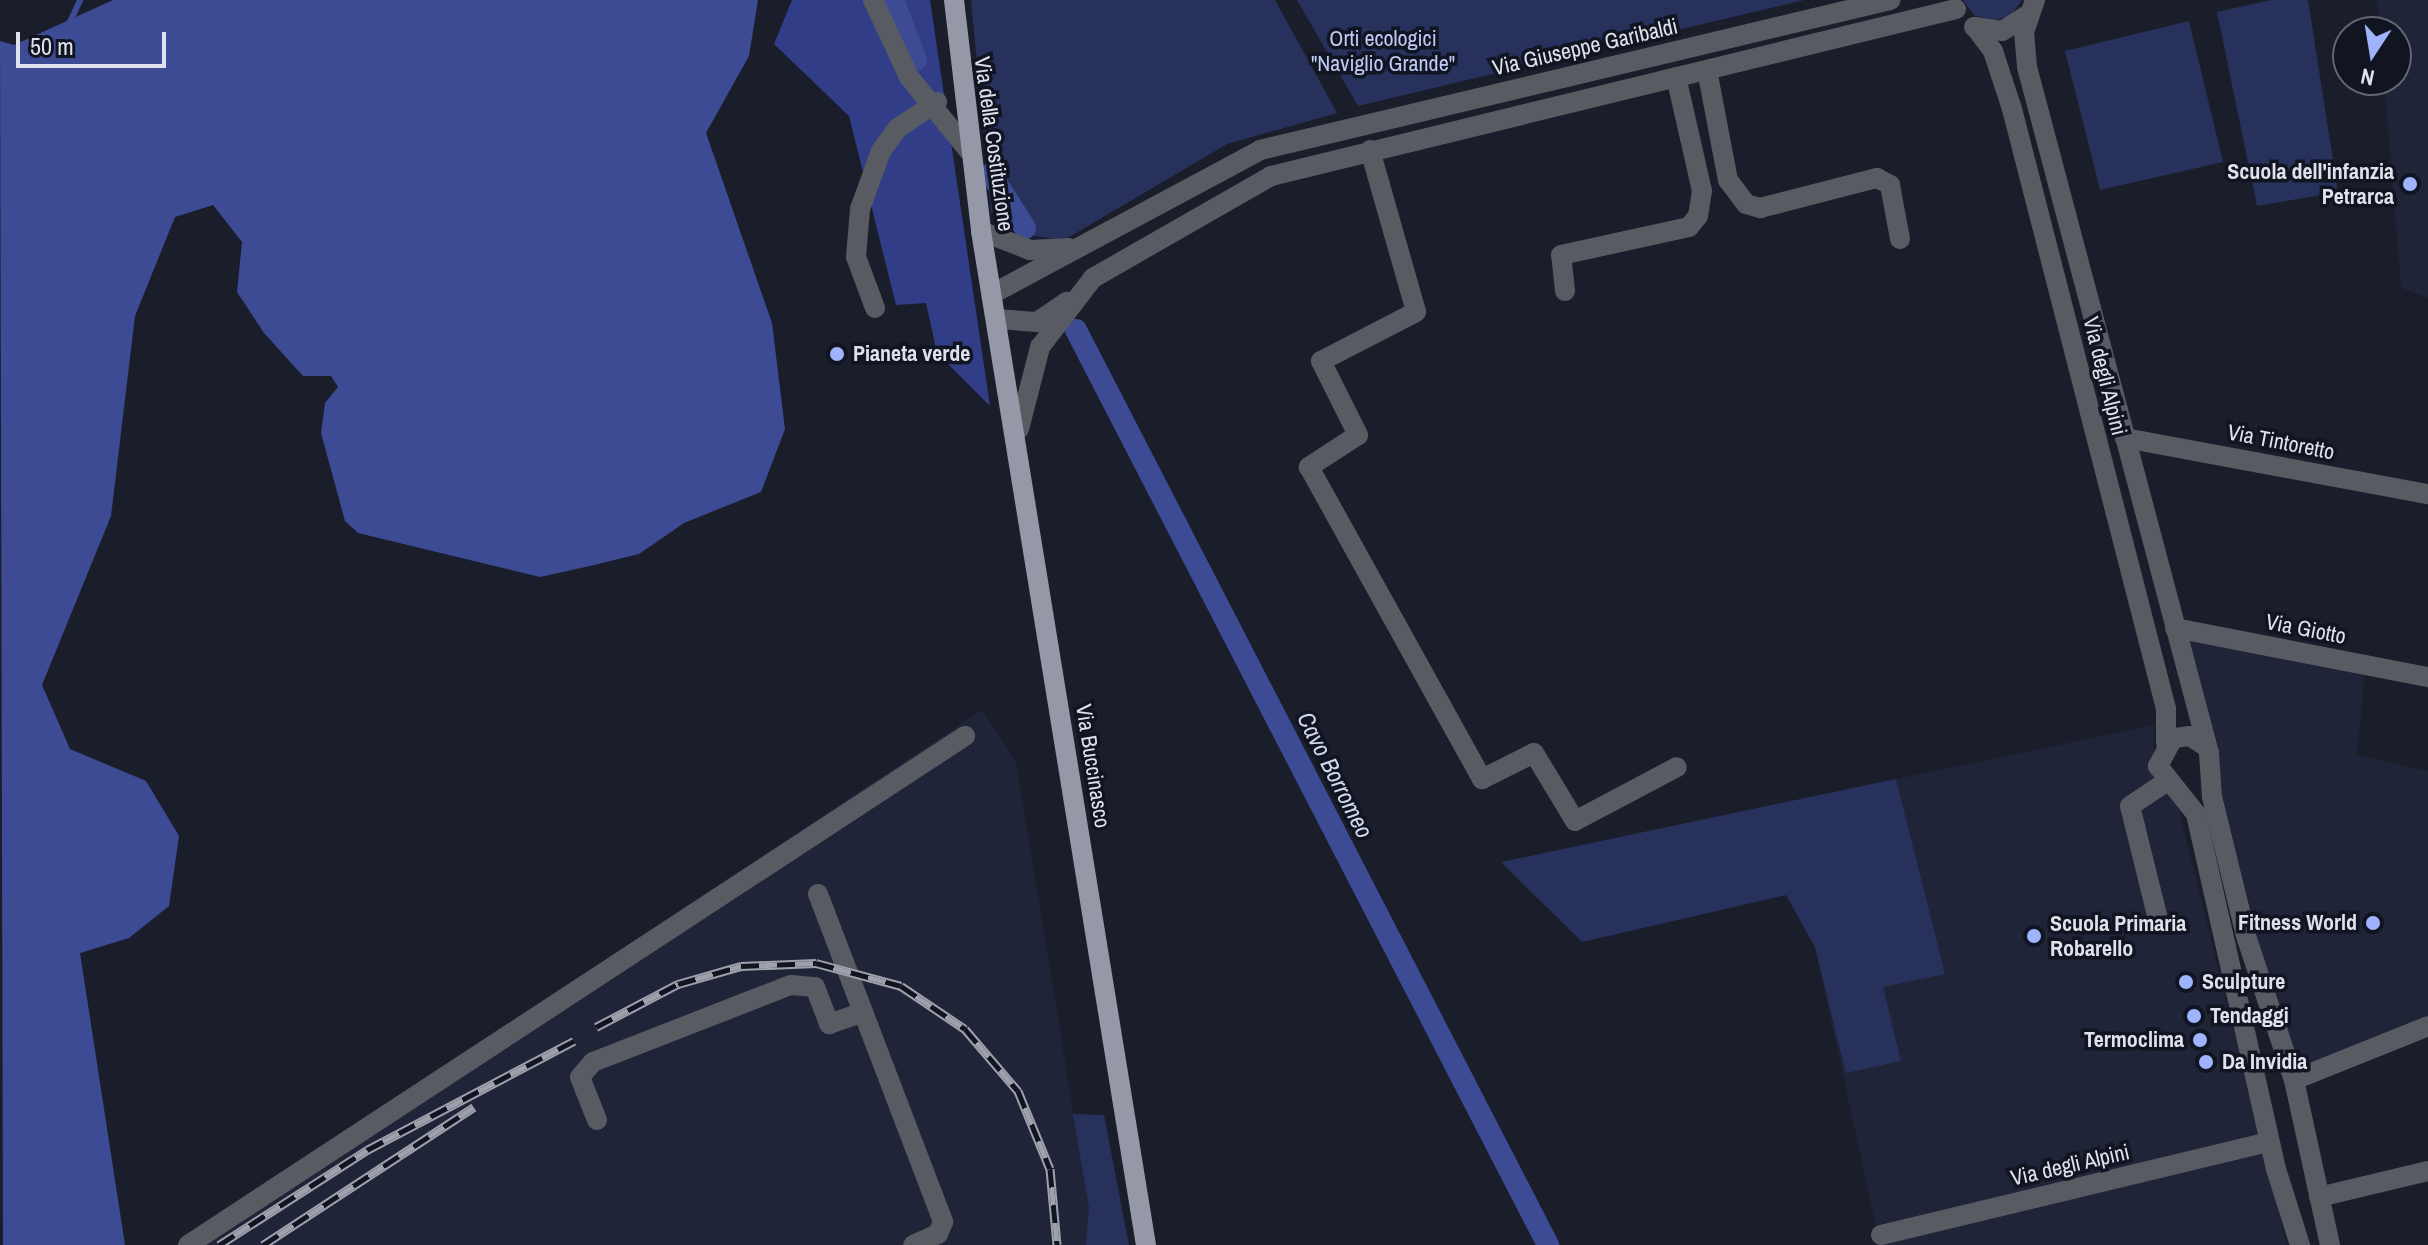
<!DOCTYPE html>
<style>
body{margin:0}
#map{position:relative;width:2428px;height:1245px;overflow:hidden;background:#1a1e2b;font-family:"Archivo Narrow",sans-serif}
div>[style]{position:absolute}
[style*='--x']{left:calc(var(--x)*1px);top:calc(var(--y)*1px);width:calc(var(--w)*1px);rotate:calc(var(--a)*1deg)}
.built>*{inset:0;background:#202438}
.green>*{inset:0;background:#28315c}
.forest>*{inset:0;background:#313d86}
.water>*{inset:0;background:#3d4a94}
.stream>*{height:6px;margin:-3px;padding:0 3px;transform-origin:3px;border-radius:3px;background:#3d4a94}
.canal>*{height:22px;margin:-11px;padding:0 11px;transform-origin:11px;border-radius:11px;background:#3d4a94}
.minor>*{height:20px;margin:-10px;padding:0 10px;transform-origin:10px;border-radius:10px;background:#595b63}
.major>*{height:20px;margin:-10px;padding:0 10px;transform-origin:10px;border-radius:10px;background:#9498a7}
.rail>*{height:9px;margin-top:-4.5px;transform-origin:0;background:repeating-linear-gradient(90deg,#111522 0 18px,#9ea1ac 0 36px);box-sizing:border-box;border-block:2px solid #9ea1ac}
.dots>*{width:22px;height:22px;translate:-50% -50%;box-sizing:border-box;border:4px solid #111522;border-radius:50%}
span{translate:-50% -50%;white-space:nowrap;text-align:center;line-height:1.15;-webkit-text-stroke:7px #111522;paint-order:stroke}
.park-label{font-size:22px;color:#bfcbf5}
.street-label{font-size:22px;color:#dfe2ec}
.poi-label{font-size:22px;color:#dfe2ec;font-weight:700}
.right{translate:-100% -50%;text-align:right}
.left{translate:0 -50%;text-align:left}
.water-label{font-size:24px;color:#d2d8ee;font-style:italic}
.north{position:absolute;left:2332px;top:16px;width:80px;height:80px;box-sizing:border-box;background:#111522;border:2px solid #636773;border-radius:50%;rotate:192deg;font-size:22px;font-weight:700;line-height:32px;text-align:center;color:#dfe2ec}
.north::after{content:'';display:block;margin:auto;width:28px;height:36px;background:#a0b3fd;clip-path:polygon(50% 0,100% 100%,50% 72%,0 100%)}
.scale{position:absolute;left:16px;top:32px;width:150px;height:36px;box-sizing:border-box;border:4px solid #dfe2ec;border-top:0;padding-left:10px;font-size:24px;line-height:28px;white-space:nowrap;color:#dfe2ec;-webkit-text-stroke:6px #111522;paint-order:stroke}
</style>
<div id="map">
<div class="built">
<div style="clip-path:polygon(2377px 0,2428px 0,2428px 298px,2401px 288px,2384px 80px,2396px 80px,2396px 32px,2380px 32px)"></div>
<div style="clip-path:polygon(2179px 633px,2365px 671px,2357px 755px,2428px 771px,2428px 1025px,2295px 1076px,2257px 961px)"></div>
<div style="clip-path:polygon(982px 710px,1016px 762px,1089px 1208px,1087px 1245px,175px 1245px)"></div>
<div style="clip-path:polygon(2154px 725px,2154px 767px,2179px 810px,2287px 1245px,1880px 1245px,1815px 947px,1740px 812px)"></div>
</div>
<div class="green">
<div style="clip-path:polygon(971px 0,1275px 0,1337px 113px,1227px 144px,1064px 240px,1026px 235px,991px 212px)"></div>
<div style="clip-path:polygon(1297px 0,1804px 0,1358px 106px)"></div>
<div style="clip-path:polygon(1963px 0,2022px 0,2011px 15px,1993px 21px,1974px 15px)"></div>
<div style="clip-path:polygon(2271px 0,2308px 0,2338px 192px,2257px 206px,2217px 12px)"></div>
<div style="clip-path:polygon(2189px 21px,2223px 162px,2100px 190px,2065px 51px)"></div>
<div style="clip-path:polygon(1896px 779px,1945px 974px,1883px 987px,1901px 1061px,1846px 1073px,1815px 947px,1786px 895px,1582px 942px,1501px 862px)"></div>
<div style="clip-path:polygon(1073px 1114px,1104px 1115px,1129px 1245px,1086px 1245px,1089px 1208px)"></div>
</div>
<div class="forest">
<div style="clip-path:polygon(792px 0,930px 0,990px 406px,937px 353px,926px 303px,896px 305px,849px 116px,774px 44px)"></div>
</div>
<div class="water">
<div style="clip-path:polygon(113px 0,758px 0,749px 56px,706px 133px,772px 323px,785px 429px,761px 492px,684px 523px,639px 554px,590px 566px,540px 577px,358px 533px,345px 521px,321px 433px,325px 403px,338px 387px,331px 376px,303px 376px,264px 333px,237px 292px,242px 242px,213px 205px,175px 217px,135px 316px,111px 516px,42px 685px,70px 749px,146px 781px,179px 836px,169px 906px,129px 938px,80px 953px,125px 1245px,3px 1245px,0 41px,14px 45px)"></div>
</div>
<div class="stream">
<div style="--x:69;--y:24;--w:26;--a:-65"></div>
</div>
<div class="canal">
<div style="--x:893;--y:0;--w:64;--a:69"></div>
<div style="--x:991;--y:174;--w:64;--a:57.8"></div>
<div style="--x:1076;--y:330;--w:1030;--a:62.71"></div>
</div>
<div class="minor">
<div style="--x:873;--y:0;--w:85;--a:64.9"></div>
<div style="--x:909;--y:77;--w:95;--a:51"></div>
<div style="--x:2035;--y:0;--w:34;--a:109"></div>
<div style="--x:2024;--y:32;--w:35;--a:85"></div>
<div style="--x:2027;--y:67;--w:710;--a:75.14"></div>
<div style="--x:2209;--y:753;--w:44;--a:86.1"></div>
<div style="--x:2212;--y:797;--w:146;--a:76.2"></div>
<div style="--x:2247;--y:939;--w:149;--a:71.6"></div>
<div style="--x:2294;--y:1080;--w:169;--a:77.7"></div>
<div style="--x:1974;--y:27;--w:28;--a:8"></div>
<div style="--x:2002;--y:31;--w:31;--a:-32"></div>
<div style="--x:1975;--y:27;--w:30;--a:53"></div>
<div style="--x:1993;--y:51;--w:61;--a:71.9"></div>
<div style="--x:2012;--y:109;--w:619;--a:75.6"></div>
<div style="--x:2166;--y:709;--w:34;--a:90"></div>
<div style="--x:1707;--y:70;--w:112;--a:79.2"></div>
<div style="--x:1728;--y:180;--w:30;--a:53"></div>
<div style="--x:1746;--y:204;--w:15;--a:16"></div>
<div style="--x:1760;--y:208;--w:121;--a:-14.4"></div>
<div style="--x:1877;--y:178;--w:15;--a:28"></div>
<div style="--x:1890;--y:185;--w:55;--a:79.5"></div>
<div style="--x:1370;--y:150;--w:168;--a:74.1"></div>
<div style="--x:1416;--y:312;--w:107;--a:152.7"></div>
<div style="--x:1321;--y:361;--w:83;--a:63.4"></div>
<div style="--x:1358;--y:435;--w:59;--a:146.9"></div>
<div style="--x:1309;--y:467;--w:357;--a:61"></div>
<div style="--x:1482;--y:779;--w:58;--a:-26.6"></div>
<div style="--x:1534;--y:753;--w:79;--a:58.9"></div>
<div style="--x:1575;--y:821;--w:115;--a:-27.9"></div>
<div style="--x:981;--y:231;--w:53;--a:21.2"></div>
<div style="--x:1030;--y:250;--w:39;--a:-3"></div>
<div style="--x:1565;--y:291;--w:36;--a:-96"></div>
<div style="--x:1561;--y:255;--w:131;--a:-12.3"></div>
<div style="--x:1689;--y:227;--w:14;--a:-51"></div>
<div style="--x:1698;--y:216;--w:25;--a:-81"></div>
<div style="--x:1702;--y:191;--w:117;--a:-102.8"></div>
<div style="--x:992;--y:294;--w:304;--a:-28.2"></div>
<div style="--x:1260;--y:150;--w:648;--a:-13.39"></div>
<div style="--x:875;--y:308;--w:54;--a:-110.4"></div>
<div style="--x:856;--y:257;--w:48;--a:-85.2"></div>
<div style="--x:860;--y:209;--w:62;--a:-70.1"></div>
<div style="--x:881;--y:151;--w:29;--a:-54"></div>
<div style="--x:898;--y:128;--w:47;--a:-33.7"></div>
<div style="--x:997;--y:319;--w:40;--a:4.3"></div>
<div style="--x:1037;--y:322;--w:36;--a:-34"></div>
<div style="--x:1019;--y:429;--w:85;--a:-75.6"></div>
<div style="--x:1040;--y:347;--w:87;--a:-52.5"></div>
<div style="--x:1093;--y:278;--w:205;--a:-29.8"></div>
<div style="--x:1271;--y:176;--w:705;--a:-13.7"></div>
<div style="--x:2125;--y:438;--w:308;--a:10.5"></div>
<div style="--x:2175;--y:628;--w:258;--a:11"></div>
<div style="--x:2205;--y:746;--w:18;--a:-146"></div>
<div style="--x:2190;--y:736;--w:17;--a:173"></div>
<div style="--x:2173;--y:738;--w:32;--a:118"></div>
<div style="--x:2158;--y:766;--w:61;--a:51.6"></div>
<div style="--x:2196;--y:814;--w:364;--a:77.3"></div>
<div style="--x:2276;--y:1169;--w:80;--a:72.5"></div>
<div style="--x:818;--y:894;--w:351;--a:69.1"></div>
<div style="--x:943;--y:1222;--w:13;--a:113"></div>
<div style="--x:938;--y:1234;--w:27;--a:156"></div>
<div style="--x:2157;--y:915;--w:112;--a:-103.9"></div>
<div style="--x:2130;--y:806;--w:43;--a:-33.7"></div>
<div style="--x:2294;--y:1080;--w:144;--a:-21.9"></div>
<div style="--x:597;--y:1120;--w:46;--a:-111.6"></div>
<div style="--x:580;--y:1077;--w:20;--a:-49"></div>
<div style="--x:593;--y:1062;--w:212;--a:-21.3"></div>
<div style="--x:791;--y:985;--w:24;--a:5"></div>
<div style="--x:815;--y:987;--w:40;--a:69"></div>
<div style="--x:829;--y:1024;--w:36;--a:-19"></div>
<div style="--x:2319;--y:1197;--w:112;--a:-13.4"></div>
<div style="--x:1881;--y:1235;--w:399;--a:-13.5"></div>
<div style="--x:188;--y:1245;--w:929;--a:-33.23"></div>
</div>
<div class="major">
<div style="--x:954;--y:0;--w:233;--a:83.3"></div>
<div style="--x:981;--y:231;--w:1027;--a:80.76"></div>
</div>
<div class="rail">
<div style="--x:596;--y:1027;--w:93;--a:-27.7"></div>
<div style="--x:678;--y:984;--w:66;--a:-15.9"></div>
<div style="--x:741;--y:966;--w:75;--a:-2.3"></div>
<div style="--x:816;--y:963;--w:88;--a:15.1"></div>
<div style="--x:901;--y:986;--w:77;--a:33.9"></div>
<div style="--x:965;--y:1029;--w:82;--a:49.5"></div>
<div style="--x:1018;--y:1091;--w:84;--a:67.7"></div>
<div style="--x:1050;--y:1169;--w:76;--a:84.7"></div>
<div style="--x:219;--y:1245;--w:176;--a:-32.7"></div>
<div style="--x:367;--y:1150;--w:234;--a:-27.8"></div>
<div style="--x:263;--y:1245;--w:252;--a:-33.2"></div>
</div>
<div class="dots">
<div style="left:2410px;top:184px;background:#a0b3fd"></div>
<div style="left:837px;top:354px;background:#a0b3fd"></div>
<div style="left:2373px;top:923px;background:#a0b3fd"></div>
<div style="left:2034px;top:936px;background:#a0b3fd"></div>
<div style="left:2186px;top:982px;background:#a0b3fd"></div>
<div style="left:2194px;top:1016px;background:#a0b3fd"></div>
<div style="left:2200px;top:1040px;background:#a0b3fd"></div>
<div style="left:2206px;top:1062px;background:#a0b3fd"></div>
</div>
<div class="park-label">
<span style="left:1383px;top:51px">Orti ecologici<br>"Naviglio Grande"</span>
</div>
<div class="street-label">
<span style="left:1585px;top:47px;rotate:-13deg">Via Giuseppe Garibaldi</span>
<span style="left:994px;top:144px;rotate:82deg">Via della Costituzione</span>
<span style="left:2105px;top:376px;rotate:76deg">Via degli Alpini</span>
<span style="left:2281px;top:442px;rotate:11deg">Via Tintoretto</span>
<span style="left:2306px;top:629px;rotate:11deg">Via Giotto</span>
<span style="left:1093px;top:766px;rotate:81deg">Via Buccinasco</span>
<span style="left:2070px;top:1165px;rotate:-13deg">Via degli Alpini</span>
</div>
<div class="poi-label">
<span class="right" style="left:2394px;top:184px">Scuola dell'infanzia<br>Petrarca</span>
<span class="left" style="left:853px;top:354px">Pianeta verde</span>
<span class="left" style="left:2050px;top:936px">Scuola Primaria<br>Robarello</span>
<span class="right" style="left:2357px;top:923px">Fitness World</span>
<span class="left" style="left:2202px;top:982px">Sculpture</span>
<span class="left" style="left:2210px;top:1016px">Tendaggi</span>
<span class="right" style="left:2184px;top:1040px">Termoclima</span>
<span class="left" style="left:2222px;top:1062px">Da Invidia</span>
</div>
<div class="water-label">
<span style="left:1335px;top:775px;rotate:63deg">Cavo Borromeo</span>
</div>
<div class="north">N</div>
<div class="scale">50 m</div>
</div>
